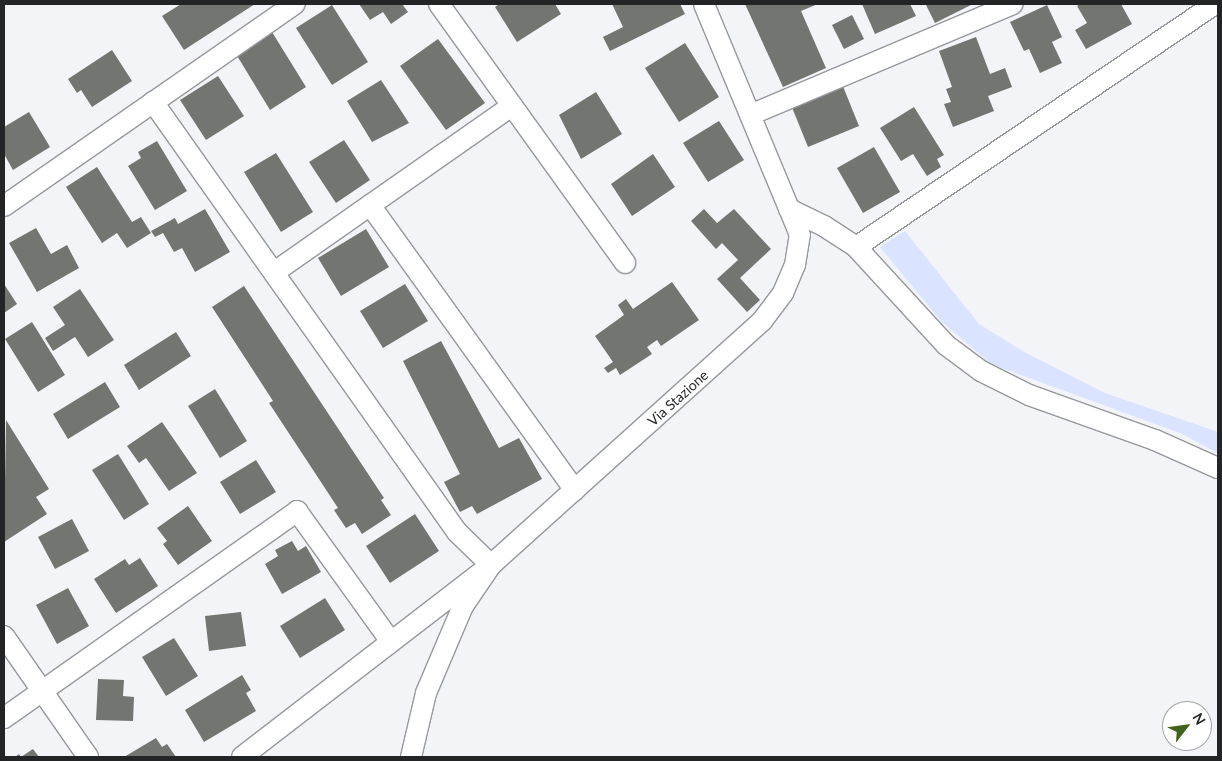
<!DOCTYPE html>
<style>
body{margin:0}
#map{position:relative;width:1222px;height:761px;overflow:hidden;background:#f3f4f8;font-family:Lato,sans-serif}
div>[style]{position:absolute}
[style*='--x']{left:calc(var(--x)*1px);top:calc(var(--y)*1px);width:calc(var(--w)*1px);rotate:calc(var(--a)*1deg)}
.green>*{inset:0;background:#dae3ff}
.building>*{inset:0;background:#737571}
.roads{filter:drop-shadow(1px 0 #96989c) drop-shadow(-1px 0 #96989c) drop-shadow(0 1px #96989c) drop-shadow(0 -1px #96989c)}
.minor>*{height:20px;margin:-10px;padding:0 10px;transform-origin:10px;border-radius:10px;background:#fff}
span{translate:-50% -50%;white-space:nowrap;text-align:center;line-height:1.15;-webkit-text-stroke:5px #fff;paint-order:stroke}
.street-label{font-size:14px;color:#232425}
.frame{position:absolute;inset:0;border:5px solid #232425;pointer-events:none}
.north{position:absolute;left:1162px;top:701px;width:50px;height:50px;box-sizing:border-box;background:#fff;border:1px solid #a7a7a8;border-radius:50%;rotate:60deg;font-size:14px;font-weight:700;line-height:20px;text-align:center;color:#232425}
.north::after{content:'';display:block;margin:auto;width:18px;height:22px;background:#41641b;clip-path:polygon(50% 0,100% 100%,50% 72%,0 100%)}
</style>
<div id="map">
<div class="green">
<div style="clip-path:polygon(905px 231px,979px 324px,1024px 352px,1105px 393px,1218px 432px,1218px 453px,1180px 433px,991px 364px,941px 321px,880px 247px)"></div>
</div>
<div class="building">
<div style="clip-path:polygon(181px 4px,255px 4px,184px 50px,162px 16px)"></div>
<div style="clip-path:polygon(359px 4px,402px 4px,408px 12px,391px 24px,383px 12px,370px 20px)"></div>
<div style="clip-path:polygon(499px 4px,555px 4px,561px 14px,517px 42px,495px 7px)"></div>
<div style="clip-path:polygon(612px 4px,680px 4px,685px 14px,610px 51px,603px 37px,623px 27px)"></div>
<div style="clip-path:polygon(745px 4px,818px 4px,801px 11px,826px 68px,783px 87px)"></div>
<div style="clip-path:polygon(862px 4px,910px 4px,916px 16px,875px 34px)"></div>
<div style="clip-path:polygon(930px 4px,973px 4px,935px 23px,926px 5px)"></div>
<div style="clip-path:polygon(1080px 4px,1121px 4px,1132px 24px,1086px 49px,1075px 30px,1087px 23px,1077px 6px)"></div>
<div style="clip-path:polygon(332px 5px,368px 62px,332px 85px,296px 28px)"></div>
<div style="clip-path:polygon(1047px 5px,1062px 37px,1052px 42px,1062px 63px,1040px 73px,1029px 49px,1024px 51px,1010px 22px)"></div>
<div style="clip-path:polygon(852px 15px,864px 39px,844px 49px,832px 25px)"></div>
<div style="clip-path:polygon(272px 32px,306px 87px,270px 110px,236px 54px)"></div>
<div style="clip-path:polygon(976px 37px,990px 74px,1005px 68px,1012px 87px,988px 96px,994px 111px,953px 127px,944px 104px,951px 102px,946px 89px,952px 87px,939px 51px)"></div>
<div style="clip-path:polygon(438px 39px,485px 103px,446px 130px,400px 66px)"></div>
<div style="clip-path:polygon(685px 43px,719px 97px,679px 122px,645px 68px)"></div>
<div style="clip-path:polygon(112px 50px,132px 81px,92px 107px,81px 90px,77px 93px,68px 79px)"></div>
<div style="clip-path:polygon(218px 76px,244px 116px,206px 140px,180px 100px)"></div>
<div style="clip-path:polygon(381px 80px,409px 123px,372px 142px,347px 101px)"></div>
<div style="clip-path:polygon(842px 84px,859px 126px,808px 147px,791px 105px)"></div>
<div style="clip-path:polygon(596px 92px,622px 134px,581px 159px,559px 115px)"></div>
<div style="clip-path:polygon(914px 107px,944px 155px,937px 159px,941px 167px,927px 176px,913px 154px,901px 161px,880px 128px)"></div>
<div style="clip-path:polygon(29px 112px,50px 147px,13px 170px,4px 154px,4px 127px)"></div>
<div style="clip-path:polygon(719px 121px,744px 160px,708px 182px,683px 143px)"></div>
<div style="clip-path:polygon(344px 140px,370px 180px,336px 203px,309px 162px)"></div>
<div style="clip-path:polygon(157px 141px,187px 191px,155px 210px,128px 166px,141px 158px,138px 152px)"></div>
<div style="clip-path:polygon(874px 147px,900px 192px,863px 213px,837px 168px)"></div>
<div style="clip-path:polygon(276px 153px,313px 212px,281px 232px,244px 172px)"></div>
<div style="clip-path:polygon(653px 154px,675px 187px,632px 216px,611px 184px)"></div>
<div style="clip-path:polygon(97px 167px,132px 222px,141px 217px,151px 233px,127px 248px,117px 233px,102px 243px,66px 187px)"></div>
<div style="clip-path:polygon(205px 209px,230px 252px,195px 272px,182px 248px,174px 252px,163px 233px,155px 237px,151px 231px,175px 218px,178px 224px)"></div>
<div style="clip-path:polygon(704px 209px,717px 223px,734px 209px,771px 249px,740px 278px,760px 300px,747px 312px,717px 279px,738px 260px,722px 243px,716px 249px,691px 221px)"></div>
<div style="clip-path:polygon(36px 228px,51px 254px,67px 245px,79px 268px,37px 292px,9px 243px)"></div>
<div style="clip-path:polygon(366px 229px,389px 267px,341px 296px,318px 258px)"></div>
<div style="clip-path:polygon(672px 282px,699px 320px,661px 346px,657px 340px,647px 347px,652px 354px,620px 375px,616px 368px,608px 373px,604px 368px,613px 362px,595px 336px,624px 315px,618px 305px,626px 299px,633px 309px)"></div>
<div style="clip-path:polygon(4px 284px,17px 304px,4px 313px)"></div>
<div style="clip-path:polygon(405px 284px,428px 321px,383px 348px,360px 311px)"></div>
<div style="clip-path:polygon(244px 286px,384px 498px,381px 500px,391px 515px,362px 534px,355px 523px,346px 528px,334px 510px,338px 508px,269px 403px,273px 401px,212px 307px)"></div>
<div style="clip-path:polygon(80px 289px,114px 340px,88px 357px,75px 337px,53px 351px,45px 338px,65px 325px,53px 307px)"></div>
<div style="clip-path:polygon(32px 322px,65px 375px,38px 392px,5px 339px)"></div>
<div style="clip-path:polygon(176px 332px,191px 356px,139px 390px,124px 365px)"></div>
<div style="clip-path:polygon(441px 341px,499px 448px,519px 438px,542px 479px,477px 514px,472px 506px,460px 512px,444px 482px,460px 474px,403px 361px)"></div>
<div style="clip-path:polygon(105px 382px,120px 407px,68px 439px,53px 414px)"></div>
<div style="clip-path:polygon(215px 389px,247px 441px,220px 458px,188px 406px)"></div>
<div style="clip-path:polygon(6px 420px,49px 489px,36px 497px,47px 514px,4px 542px)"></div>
<div style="clip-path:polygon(162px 422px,197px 473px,169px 491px,146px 458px,139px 463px,127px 446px)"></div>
<div style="clip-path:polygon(118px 454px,149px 504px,124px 520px,92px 470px)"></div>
<div style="clip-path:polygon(256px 460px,276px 492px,240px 514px,220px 482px)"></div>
<div style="clip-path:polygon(188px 506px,212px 541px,178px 565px,163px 544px,167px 541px,157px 528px)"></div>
<div style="clip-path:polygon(415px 514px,439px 551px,390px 583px,366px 546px)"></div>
<div style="clip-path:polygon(72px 519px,89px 551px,55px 569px,38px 537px)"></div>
<div style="clip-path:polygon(292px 541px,298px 551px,306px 546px,321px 572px,282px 594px,265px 564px,278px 556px,275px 550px)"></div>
<div style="clip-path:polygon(140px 558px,158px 586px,116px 613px,94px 579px,125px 559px,129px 565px)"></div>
<div style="clip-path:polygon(68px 588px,89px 626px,57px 644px,36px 605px)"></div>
<div style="clip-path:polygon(325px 598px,345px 630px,300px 658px,280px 626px)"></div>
<div style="clip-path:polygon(241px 612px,246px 646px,209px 651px,205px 616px)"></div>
<div style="clip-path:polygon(174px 638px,198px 676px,166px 696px,142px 657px)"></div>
<div style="clip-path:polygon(242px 675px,251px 690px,246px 693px,256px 711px,204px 742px,185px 710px)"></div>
<div style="clip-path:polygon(98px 679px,124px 680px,123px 696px,134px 697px,133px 721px,96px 720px)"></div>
<div style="clip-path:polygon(156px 738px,162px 747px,167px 744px,176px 757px,124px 757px)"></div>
<div style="clip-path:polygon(33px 749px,39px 757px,15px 757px,19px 754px,21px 757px)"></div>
</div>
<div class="roads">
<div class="minor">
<div style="--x:439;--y:4;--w:319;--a:54.3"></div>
<div style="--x:153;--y:102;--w:527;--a:54.74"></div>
<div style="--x:457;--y:532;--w:47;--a:44.1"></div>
<div style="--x:491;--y:565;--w:314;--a:142.4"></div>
<div style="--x:750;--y:115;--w:285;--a:-22.9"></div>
<div style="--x:370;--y:205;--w:351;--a:54.3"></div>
<div style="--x:4;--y:206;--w:354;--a:-34.8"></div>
<div style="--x:789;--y:209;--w:39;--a:26"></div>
<div style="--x:824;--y:226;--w:38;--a:33"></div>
<div style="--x:856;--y:247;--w:133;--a:47.4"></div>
<div style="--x:946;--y:345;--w:44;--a:36.6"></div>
<div style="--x:981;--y:371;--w:54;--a:26.6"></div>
<div style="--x:1029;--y:395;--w:134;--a:19.7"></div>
<div style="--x:1155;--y:440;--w:69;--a:24"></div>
<div style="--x:856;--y:247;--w:434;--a:-34.1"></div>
<div style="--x:276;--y:271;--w:288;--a:-35"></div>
<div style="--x:4;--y:636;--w:147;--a:55.2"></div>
<div style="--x:4;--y:718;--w:359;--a:-35.2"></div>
<div style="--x:297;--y:511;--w:161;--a:54.3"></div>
<div style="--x:411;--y:757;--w:66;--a:-76.8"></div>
<div style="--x:426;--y:693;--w:95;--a:-67"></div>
<div style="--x:463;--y:606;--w:50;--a:-55.7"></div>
<div style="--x:491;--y:565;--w:365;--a:-42"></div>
<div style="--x:762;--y:321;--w:35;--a:-53"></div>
<div style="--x:783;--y:293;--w:30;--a:-67"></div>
<div style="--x:795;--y:265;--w:30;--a:-81"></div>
<div style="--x:800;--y:235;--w:250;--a:-112.6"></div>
</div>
</div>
<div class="street-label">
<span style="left:678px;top:398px;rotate:-42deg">Via Stazione</span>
</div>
<div class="frame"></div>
<div class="north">N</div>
</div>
